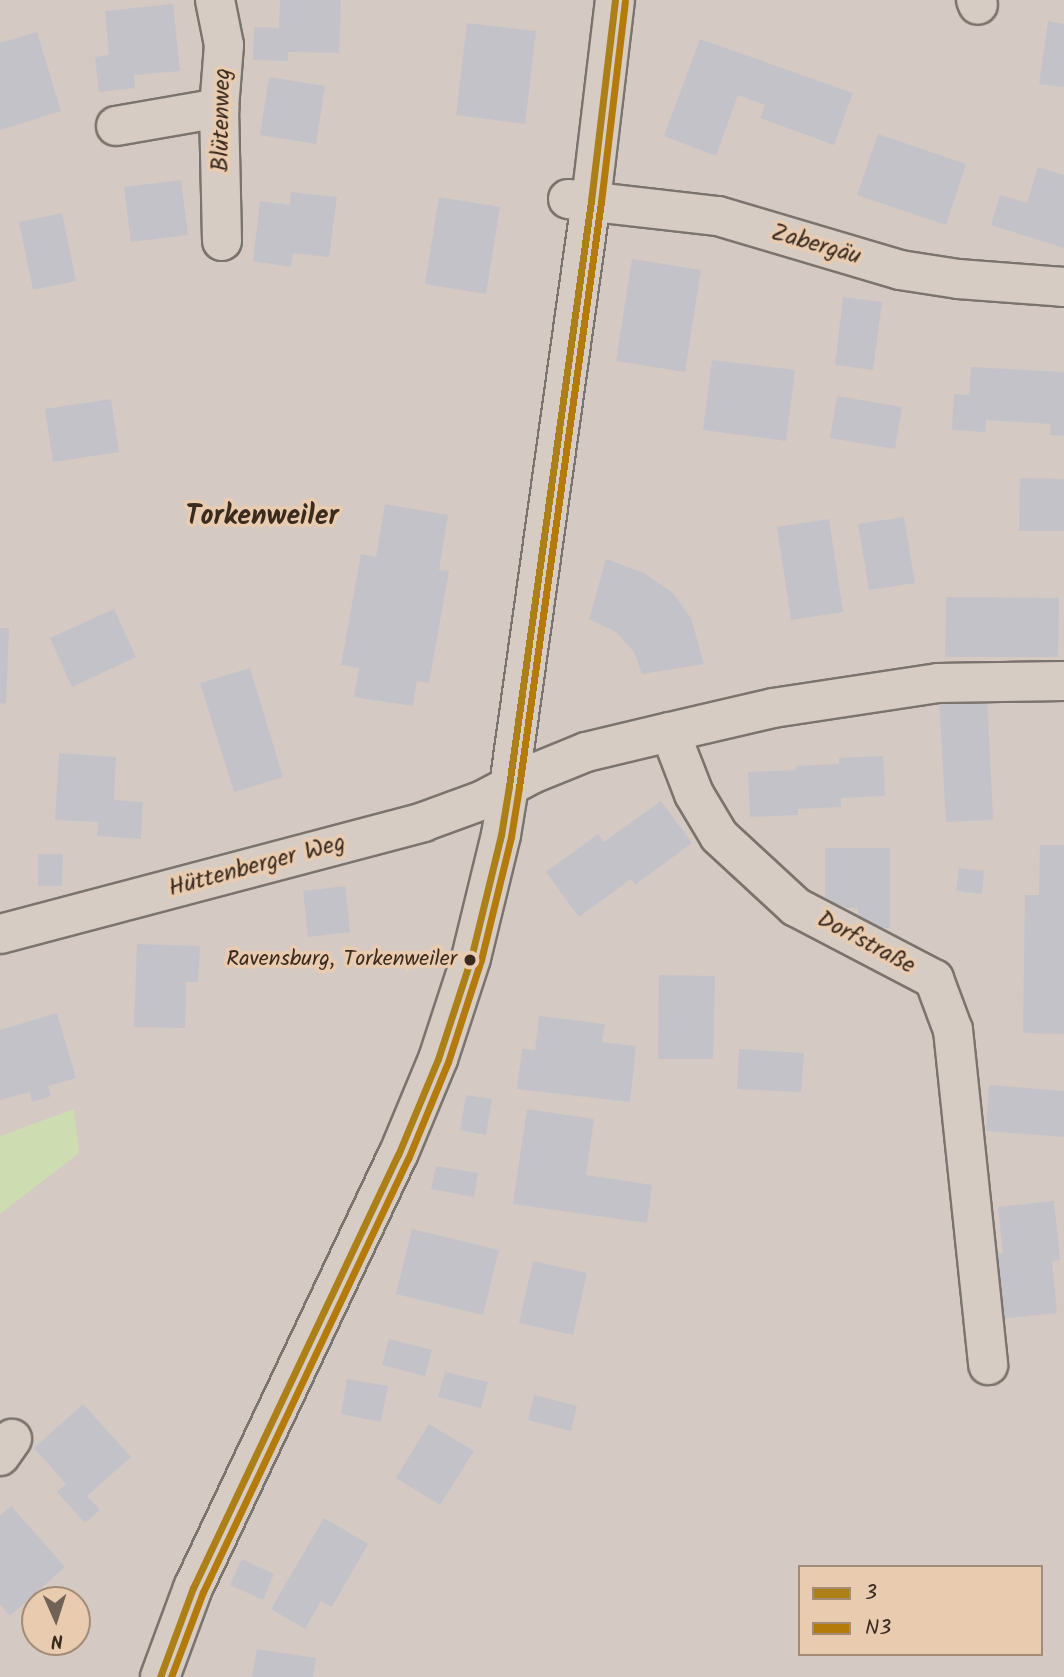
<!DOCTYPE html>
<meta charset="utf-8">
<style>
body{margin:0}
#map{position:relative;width:1064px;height:1677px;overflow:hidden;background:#d4c9c3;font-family:Kalam,sans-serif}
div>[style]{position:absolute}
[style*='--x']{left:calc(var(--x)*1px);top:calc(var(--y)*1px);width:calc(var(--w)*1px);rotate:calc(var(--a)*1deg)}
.green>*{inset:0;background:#cedcb2}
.building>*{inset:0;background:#c4c2c9}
.roads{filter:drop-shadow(2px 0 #7b736d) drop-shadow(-2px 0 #7b736d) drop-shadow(0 2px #7b736d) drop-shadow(0 -2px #7b736d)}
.minor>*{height:38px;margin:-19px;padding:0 19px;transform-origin:19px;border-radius:19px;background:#d6ccc3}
.bus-1>*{height:7px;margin:-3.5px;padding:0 3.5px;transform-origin:3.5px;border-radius:3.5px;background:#ad8017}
.bus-2>*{height:7px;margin:-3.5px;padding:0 3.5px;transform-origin:3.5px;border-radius:3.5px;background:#b57b0a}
.dots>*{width:19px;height:19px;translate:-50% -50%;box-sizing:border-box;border:4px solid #e9ccb0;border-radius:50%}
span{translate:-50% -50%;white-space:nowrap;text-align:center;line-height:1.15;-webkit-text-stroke:7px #e9ccb0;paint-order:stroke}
.bus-label{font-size:22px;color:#3b2a1e}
.right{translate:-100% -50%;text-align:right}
.street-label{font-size:24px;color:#3b2a1e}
.quarter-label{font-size:28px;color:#3b2a1e;font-weight:700}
.legend{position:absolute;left:798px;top:1565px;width:245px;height:91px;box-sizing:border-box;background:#e9ccb0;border:2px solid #a38b76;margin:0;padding:9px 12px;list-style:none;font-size:21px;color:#3b2a1e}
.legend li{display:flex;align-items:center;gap:14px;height:35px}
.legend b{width:35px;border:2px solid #a38b76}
.north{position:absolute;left:21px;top:1586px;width:70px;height:70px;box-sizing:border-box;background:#e9ccb0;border:2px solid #a38b76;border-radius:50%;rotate:177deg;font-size:19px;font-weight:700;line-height:28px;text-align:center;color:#3b2a1e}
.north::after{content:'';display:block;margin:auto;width:24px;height:32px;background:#716258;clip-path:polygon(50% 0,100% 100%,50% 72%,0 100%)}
</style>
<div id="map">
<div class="green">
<div style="clip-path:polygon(74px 1109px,79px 1153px,0 1214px,0 1136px)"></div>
</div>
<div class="building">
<div style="clip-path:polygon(280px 0,341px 0,339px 53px,288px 52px,288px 61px,253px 60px,254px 27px,279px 28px)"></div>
<div style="clip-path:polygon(173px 4px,180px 71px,134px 75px,135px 88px,99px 92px,95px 57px,109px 55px,105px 11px)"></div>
<div style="clip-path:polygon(1048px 21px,1064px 24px,1064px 87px,1039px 84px)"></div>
<div style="clip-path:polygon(467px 23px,536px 31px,525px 124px,456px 115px)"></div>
<div style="clip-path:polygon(37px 32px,61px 111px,0 130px,0 43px)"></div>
<div style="clip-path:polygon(700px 39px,853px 93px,834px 145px,760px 118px,765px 105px,738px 95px,716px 156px,664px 136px)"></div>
<div style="clip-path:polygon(269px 77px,325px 86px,316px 144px,260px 135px)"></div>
<div style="clip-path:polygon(878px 134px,966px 164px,946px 225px,857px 195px)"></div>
<div style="clip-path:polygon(1038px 167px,1064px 175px,1064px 248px,991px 225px,1000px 195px,1027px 203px)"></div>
<div style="clip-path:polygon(181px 180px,188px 235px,131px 242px,124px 187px)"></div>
<div style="clip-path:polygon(291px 192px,337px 197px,329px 257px,293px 253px,291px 267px,253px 261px,260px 201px,290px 205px)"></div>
<div style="clip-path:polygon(439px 197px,500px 207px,486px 294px,425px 284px)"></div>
<div style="clip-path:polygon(62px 213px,76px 281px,33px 290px,19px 222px)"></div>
<div style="clip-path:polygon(632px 259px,701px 270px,685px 372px,616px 361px)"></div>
<div style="clip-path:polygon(843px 297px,882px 302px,873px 370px,835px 365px)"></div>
<div style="clip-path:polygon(712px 360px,795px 370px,786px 441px,703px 430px)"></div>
<div style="clip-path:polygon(971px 367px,1064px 372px,1064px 436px,1050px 435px,1051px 424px,986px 420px,985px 432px,952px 430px,954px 394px,969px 395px)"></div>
<div style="clip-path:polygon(837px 396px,902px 407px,895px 449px,830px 438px)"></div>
<div style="clip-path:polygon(111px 399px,119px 452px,53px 462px,45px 409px)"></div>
<div style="clip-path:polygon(1020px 478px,1064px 479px,1064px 531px,1019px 531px)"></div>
<div style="clip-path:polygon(385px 504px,448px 515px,439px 570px,449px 571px,429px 683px,417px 681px,413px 706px,354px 697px,359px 668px,341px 665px,361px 554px,376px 557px)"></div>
<div style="clip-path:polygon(904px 517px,915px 583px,869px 590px,858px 524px)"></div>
<div style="clip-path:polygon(829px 519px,843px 612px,791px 620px,777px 527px)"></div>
<div style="clip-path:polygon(606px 559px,644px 573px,673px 593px,691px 618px,704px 664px,642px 674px,634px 652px,616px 632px,589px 619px)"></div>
<div style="clip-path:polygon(946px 597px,1059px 598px,1058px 657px,945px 657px)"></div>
<div style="clip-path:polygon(114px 609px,136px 657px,72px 687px,50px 638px)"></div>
<div style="clip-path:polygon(0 628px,9px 628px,6px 704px,0 703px)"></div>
<div style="clip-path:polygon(250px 668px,283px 777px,234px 792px,200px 683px)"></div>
<div style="clip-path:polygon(987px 694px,993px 820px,946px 822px,939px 697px)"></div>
<div style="clip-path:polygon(59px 753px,116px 757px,114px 800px,143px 802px,141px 839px,97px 836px,98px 822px,55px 820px)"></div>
<div style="clip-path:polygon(883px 756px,885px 796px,841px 798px,841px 807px,798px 809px,798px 815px,750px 817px,748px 772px,796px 770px,796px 766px,839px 764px,839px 758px)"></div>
<div style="clip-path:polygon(661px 801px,692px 843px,635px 885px,631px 879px,579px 917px,546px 872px,598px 834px,604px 842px)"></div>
<div style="clip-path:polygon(1040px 845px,1064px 845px,1064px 1034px,1023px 1033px,1025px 895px,1039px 895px)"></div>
<div style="clip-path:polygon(825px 848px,890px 848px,890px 928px,858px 929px,858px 908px,825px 908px)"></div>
<div style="clip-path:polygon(38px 854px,63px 854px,62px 886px,38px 886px)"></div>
<div style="clip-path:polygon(959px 868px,984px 871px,982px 894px,956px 891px)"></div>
<div style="clip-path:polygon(345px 886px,350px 932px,308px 937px,303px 891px)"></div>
<div style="clip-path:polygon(137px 944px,200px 946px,198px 982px,186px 982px,185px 1028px,134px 1027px)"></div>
<div style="clip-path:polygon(659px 975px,715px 976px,713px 1059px,658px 1059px)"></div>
<div style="clip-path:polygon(57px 1013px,76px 1078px,48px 1086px,51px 1096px,32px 1102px,30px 1092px,0 1100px,0 1030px)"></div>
<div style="clip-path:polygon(539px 1016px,605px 1024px,602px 1042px,636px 1046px,630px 1102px,517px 1089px,522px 1049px,535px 1050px)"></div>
<div style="clip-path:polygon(739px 1049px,804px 1053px,801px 1092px,737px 1089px)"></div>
<div style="clip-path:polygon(989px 1085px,1064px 1091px,1064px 1137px,986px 1131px)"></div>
<div style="clip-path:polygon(466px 1095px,492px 1099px,486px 1135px,460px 1130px)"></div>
<div style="clip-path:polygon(527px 1109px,594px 1119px,586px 1175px,652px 1185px,647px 1223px,513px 1204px)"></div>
<div style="clip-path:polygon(436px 1166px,478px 1173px,474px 1197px,431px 1189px)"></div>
<div style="clip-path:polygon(1054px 1201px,1060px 1260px,1052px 1261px,1057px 1313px,999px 1319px,992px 1254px,1003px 1253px,998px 1207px)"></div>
<div style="clip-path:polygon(412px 1229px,499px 1250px,483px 1315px,396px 1294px)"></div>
<div style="clip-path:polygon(533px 1261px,587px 1273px,573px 1335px,519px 1323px)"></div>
<div style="clip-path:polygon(389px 1339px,432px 1350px,425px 1376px,382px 1365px)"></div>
<div style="clip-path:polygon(445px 1372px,488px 1382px,481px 1408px,438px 1397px)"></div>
<div style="clip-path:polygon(347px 1379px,388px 1386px,381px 1422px,341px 1414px)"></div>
<div style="clip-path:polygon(534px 1395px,577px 1406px,571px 1431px,528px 1420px)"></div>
<div style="clip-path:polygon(83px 1404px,131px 1457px,87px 1496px,100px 1510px,85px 1523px,57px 1492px,66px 1484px,34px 1448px)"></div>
<div style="clip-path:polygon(429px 1424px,474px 1451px,440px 1505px,396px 1478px)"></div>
<div style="clip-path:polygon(11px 1506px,65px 1567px,10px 1616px,0 1604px,0 1516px)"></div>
<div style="clip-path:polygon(324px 1518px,368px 1544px,332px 1607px,321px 1601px,305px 1629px,271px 1609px)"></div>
<div style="clip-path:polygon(242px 1559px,274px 1574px,263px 1600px,230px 1585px)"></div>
<div style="clip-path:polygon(257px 1649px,316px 1658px,313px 1677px,252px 1677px)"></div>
</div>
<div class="roads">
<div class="minor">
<div style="--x:215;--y:0;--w:46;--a:78.7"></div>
<div style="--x:224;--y:45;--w:63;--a:94.5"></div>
<div style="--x:219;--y:108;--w:133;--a:88.7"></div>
<div style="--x:976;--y:0;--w:5;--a:68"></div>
<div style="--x:116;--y:126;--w:105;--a:-9.9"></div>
<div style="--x:568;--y:199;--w:151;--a:6.5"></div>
<div style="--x:718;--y:216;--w:190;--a:16.5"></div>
<div style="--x:900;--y:270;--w:59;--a:8.8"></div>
<div style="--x:958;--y:279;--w:106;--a:4.3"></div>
<div style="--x:670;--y:732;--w:66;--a:68.8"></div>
<div style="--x:694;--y:794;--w:49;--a:59.2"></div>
<div style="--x:719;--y:836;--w:105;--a:42.7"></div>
<div style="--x:796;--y:907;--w:156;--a:27.6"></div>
<div style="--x:934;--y:979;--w:54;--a:69.6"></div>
<div style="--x:953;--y:1030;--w:337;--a:84"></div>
<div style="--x:0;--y:934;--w:438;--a:-14.8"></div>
<div style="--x:423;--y:822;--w:64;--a:-20.1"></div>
<div style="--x:483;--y:800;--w:55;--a:-28"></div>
<div style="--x:532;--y:774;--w:58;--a:-22.2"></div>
<div style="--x:586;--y:752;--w:86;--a:-13.4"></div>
<div style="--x:670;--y:732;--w:106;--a:-13.1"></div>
<div style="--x:773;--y:708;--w:167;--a:-8.6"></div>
<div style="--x:938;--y:683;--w:126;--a:-0.9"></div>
<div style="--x:0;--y:1456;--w:21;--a:-55"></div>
<div style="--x:160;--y:1677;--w:95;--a:-69.7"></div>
<div style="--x:193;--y:1588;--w:479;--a:-64.7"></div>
<div style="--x:398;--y:1155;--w:104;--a:-67.4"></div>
<div style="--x:438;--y:1059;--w:106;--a:-71.9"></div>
<div style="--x:471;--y:958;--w:127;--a:-76.3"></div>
<div style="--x:501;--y:835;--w:50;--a:-80.7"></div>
<div style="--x:509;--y:786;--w:591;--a:-82.02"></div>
<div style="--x:591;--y:201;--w:202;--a:-83.2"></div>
</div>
</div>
<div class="bus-1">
<div style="--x:160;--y:1677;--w:95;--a:-69.7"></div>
<div style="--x:193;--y:1588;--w:479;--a:-64.7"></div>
<div style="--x:398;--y:1155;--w:104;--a:-67.4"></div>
<div style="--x:438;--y:1059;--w:106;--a:-71.9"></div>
<div style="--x:471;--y:958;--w:127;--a:-76.3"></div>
<div style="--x:501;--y:835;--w:50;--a:-80.7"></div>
<div style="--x:509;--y:786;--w:591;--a:-82.02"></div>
<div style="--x:591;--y:201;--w:202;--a:-83.2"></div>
</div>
<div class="bus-2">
<div style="--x:171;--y:1677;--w:91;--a:-69.4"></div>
<div style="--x:203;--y:1592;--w:479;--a:-64.7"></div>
<div style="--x:408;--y:1159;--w:105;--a:-67.6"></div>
<div style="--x:448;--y:1062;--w:107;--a:-72.1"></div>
<div style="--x:481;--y:960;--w:127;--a:-76.3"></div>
<div style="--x:511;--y:837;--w:51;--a:-80.9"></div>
<div style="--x:519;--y:787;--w:591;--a:-82.02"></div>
<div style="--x:601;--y:202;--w:202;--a:-83.2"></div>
</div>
<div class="dots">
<div style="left:470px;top:960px;background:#3b2a1e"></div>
</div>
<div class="bus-label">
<span class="right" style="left:457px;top:960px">Ravensburg, Torkenweiler</span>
</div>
<div class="street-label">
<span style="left:222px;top:120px;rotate:-89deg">Blütenweg</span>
<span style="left:816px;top:245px;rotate:16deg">Zabergäu</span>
<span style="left:257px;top:866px;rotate:-15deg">Hüttenberger Weg</span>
<span style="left:866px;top:943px;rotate:28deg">Dorfstraße</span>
</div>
<div class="quarter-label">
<span style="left:262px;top:517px">Torkenweiler</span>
</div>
<ul class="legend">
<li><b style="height:9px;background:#ad8017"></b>3</li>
<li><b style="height:9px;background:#b57b0a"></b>N3</li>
</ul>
<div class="north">N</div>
</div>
